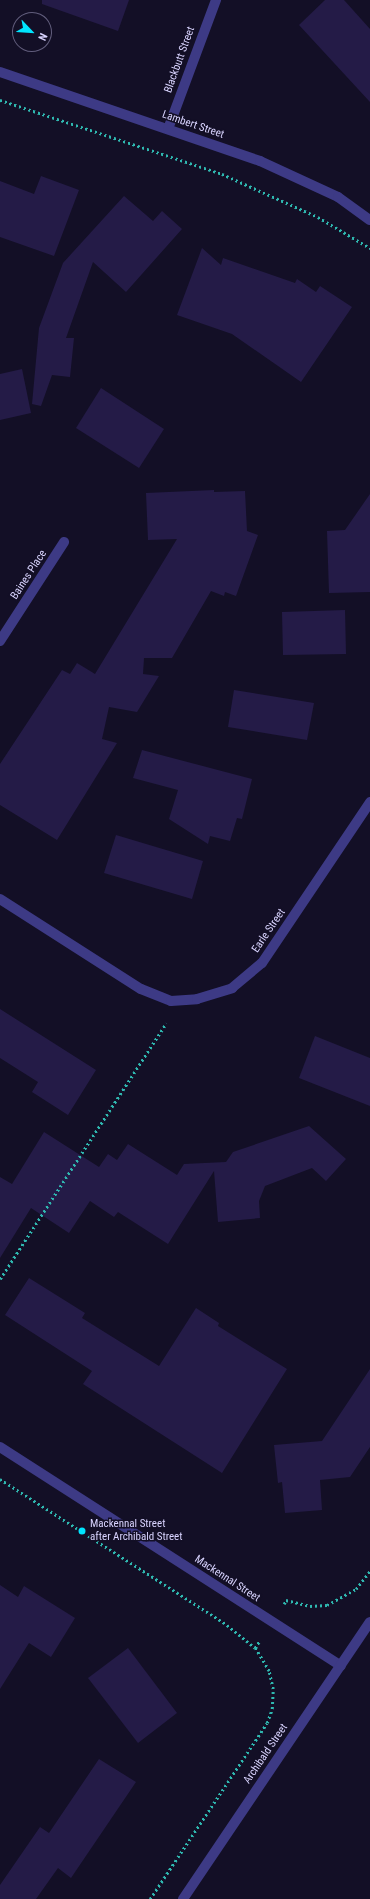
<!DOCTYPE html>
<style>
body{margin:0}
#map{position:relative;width:370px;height:1899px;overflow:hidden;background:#130f26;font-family:"Roboto Condensed",sans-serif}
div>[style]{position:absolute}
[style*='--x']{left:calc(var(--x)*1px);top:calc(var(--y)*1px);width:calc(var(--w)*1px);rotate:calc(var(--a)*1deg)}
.building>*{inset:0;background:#241b47}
.path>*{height:2.5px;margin-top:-1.25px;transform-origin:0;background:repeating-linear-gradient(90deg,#2fb8b0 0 2px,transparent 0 5px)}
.minor>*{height:10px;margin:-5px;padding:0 5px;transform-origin:5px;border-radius:5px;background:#3d3a85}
.dots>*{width:11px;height:11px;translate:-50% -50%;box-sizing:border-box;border:2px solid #130f26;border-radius:50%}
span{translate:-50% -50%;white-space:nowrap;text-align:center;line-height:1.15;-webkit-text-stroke:3px #130f26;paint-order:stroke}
.street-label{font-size:11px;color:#d9d4ff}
.poi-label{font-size:11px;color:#d9d4ff}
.left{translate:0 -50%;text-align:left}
.north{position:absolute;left:12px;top:12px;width:40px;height:40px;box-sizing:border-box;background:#130f26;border:1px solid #625e7d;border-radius:50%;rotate:115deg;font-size:11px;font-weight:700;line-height:16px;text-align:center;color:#d9d4ff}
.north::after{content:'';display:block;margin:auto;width:14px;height:18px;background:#00e5ff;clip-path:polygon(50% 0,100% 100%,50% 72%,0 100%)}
</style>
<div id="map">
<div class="building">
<div style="clip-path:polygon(42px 0,129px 0,118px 31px,42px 4px)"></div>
<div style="clip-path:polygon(325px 0,344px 0,370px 29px,370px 102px,299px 25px)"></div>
<div style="clip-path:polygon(41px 176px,79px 190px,54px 256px,0 237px,0 181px,34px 194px)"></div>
<div style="clip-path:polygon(124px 196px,153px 221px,162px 211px,182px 229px,126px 292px,93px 262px,66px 338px,74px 338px,70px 377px,52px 375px,41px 406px,32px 404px,39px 328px,63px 263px)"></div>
<div style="clip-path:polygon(202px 248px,221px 265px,223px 258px,295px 283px,297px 279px,316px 292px,320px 286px,352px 307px,301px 382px,232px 334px,177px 315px)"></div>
<div style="clip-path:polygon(22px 369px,31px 413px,0 420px,0 374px)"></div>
<div style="clip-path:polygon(101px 388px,164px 429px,139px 468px,76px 428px)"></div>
<div style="clip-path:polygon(214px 490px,214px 492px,245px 491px,247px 531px,258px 535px,236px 596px,225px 592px,224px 596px,211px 591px,172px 658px,144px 658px,143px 674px,159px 676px,137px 712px,109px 707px,102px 739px,117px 743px,57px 840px,0 805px,0 764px,62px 670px,70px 674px,77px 663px,95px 674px,177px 539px,148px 540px,146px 493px)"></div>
<div style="clip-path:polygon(370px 494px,370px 592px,329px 593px,327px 531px,345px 530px)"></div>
<div style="clip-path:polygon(345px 610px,346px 654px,283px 655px,282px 612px)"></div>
<div style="clip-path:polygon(234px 690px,314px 703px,307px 740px,228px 727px)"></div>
<div style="clip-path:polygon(142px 750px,252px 779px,242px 819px,237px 818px,230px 841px,210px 836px,208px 844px,169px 819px,178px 790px,133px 778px)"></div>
<div style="clip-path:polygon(116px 835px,203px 861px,192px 899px,104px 873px)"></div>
<div style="clip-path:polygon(0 1009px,96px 1070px,68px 1115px,32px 1092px,38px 1082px,0 1058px)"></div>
<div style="clip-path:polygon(315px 1036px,370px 1058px,370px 1106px,299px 1078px)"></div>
<div style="clip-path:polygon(309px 1126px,346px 1159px,326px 1181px,312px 1168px,265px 1186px,259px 1201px,260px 1218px,218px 1222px,214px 1171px,168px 1244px,118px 1212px,114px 1217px,90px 1201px,69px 1233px,31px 1208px,0 1258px,0 1177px,12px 1184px,44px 1132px,99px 1167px,108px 1154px,117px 1160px,128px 1144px,177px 1175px,184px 1164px,226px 1162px,233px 1152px)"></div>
<div style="clip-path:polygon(29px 1278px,85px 1313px,82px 1318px,159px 1366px,196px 1308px,219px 1323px,218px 1326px,287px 1369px,222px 1473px,83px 1384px,92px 1371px,5px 1315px)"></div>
<div style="clip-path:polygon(370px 1369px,370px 1447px,350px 1477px,320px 1480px,322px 1510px,285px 1513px,282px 1482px,278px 1483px,274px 1445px,322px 1441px)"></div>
<div style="clip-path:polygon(0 1585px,18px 1597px,24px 1586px,75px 1618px,51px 1657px,29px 1643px,0 1689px)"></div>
<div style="clip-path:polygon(128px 1648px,177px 1713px,138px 1743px,88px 1678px)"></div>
<div style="clip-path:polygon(99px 1759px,136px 1782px,71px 1878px,58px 1868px,36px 1899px,0 1899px,0 1885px,40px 1827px,49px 1833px)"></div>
</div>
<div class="path">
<div style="--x:0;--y:100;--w:234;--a:18.4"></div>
<div style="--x:222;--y:174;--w:105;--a:24.1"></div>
<div style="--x:318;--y:217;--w:61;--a:30.8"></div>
<div style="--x:0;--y:1279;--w:305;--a:-57"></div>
<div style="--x:0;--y:1479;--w:270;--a:32.7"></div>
<div style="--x:227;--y:1625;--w:36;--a:39"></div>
<div style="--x:284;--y:1604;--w:4;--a:-63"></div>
<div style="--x:286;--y:1600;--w:25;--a:14"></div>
<div style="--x:310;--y:1606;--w:17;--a:-3"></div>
<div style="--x:327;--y:1605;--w:33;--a:-29"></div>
<div style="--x:356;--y:1589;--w:23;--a:-52"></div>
<div style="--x:150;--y:1899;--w:211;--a:-56.4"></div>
<div style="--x:267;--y:1723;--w:15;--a:-70"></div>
<div style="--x:272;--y:1709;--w:20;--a:-87"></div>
<div style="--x:273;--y:1689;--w:18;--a:-103"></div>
<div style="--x:269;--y:1671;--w:27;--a:-121"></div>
<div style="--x:255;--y:1648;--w:9;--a:-58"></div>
</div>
<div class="minor">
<div style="--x:0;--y:72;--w:275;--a:18.9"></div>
<div style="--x:260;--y:161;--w:86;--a:24.8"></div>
<div style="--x:338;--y:197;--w:39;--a:36"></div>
<div style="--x:168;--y:129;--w:138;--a:-69.6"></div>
<div style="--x:0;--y:641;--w:118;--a:-57.1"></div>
<div style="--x:0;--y:899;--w:167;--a:32.6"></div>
<div style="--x:141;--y:989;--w:32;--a:22"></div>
<div style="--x:171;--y:1001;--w:26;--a:-4"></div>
<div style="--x:197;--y:999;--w:37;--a:-17"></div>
<div style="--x:232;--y:988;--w:39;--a:-40"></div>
<div style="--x:262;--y:963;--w:194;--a:-56.1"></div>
<div style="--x:0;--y:1447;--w:405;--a:32.7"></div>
<div style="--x:183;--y:1899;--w:334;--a:-56"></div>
</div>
<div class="dots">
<div style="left:82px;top:1531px;background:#00e5ff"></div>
</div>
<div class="street-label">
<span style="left:180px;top:60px;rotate:-70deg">Blackbutt Street</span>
<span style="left:193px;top:125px;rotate:19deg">Lambert Street</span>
<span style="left:29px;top:575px;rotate:-57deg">Baines Place</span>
<span style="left:269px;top:931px;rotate:-56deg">Earle Street</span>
<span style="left:227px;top:1579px;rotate:33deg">Mackennal Street</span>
<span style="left:266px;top:1754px;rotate:-56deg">Archibald Street</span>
</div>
<div class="poi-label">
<span class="left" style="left:90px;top:1531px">Mackennal Street<br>after Archibald Street</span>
</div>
<div class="north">N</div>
</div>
